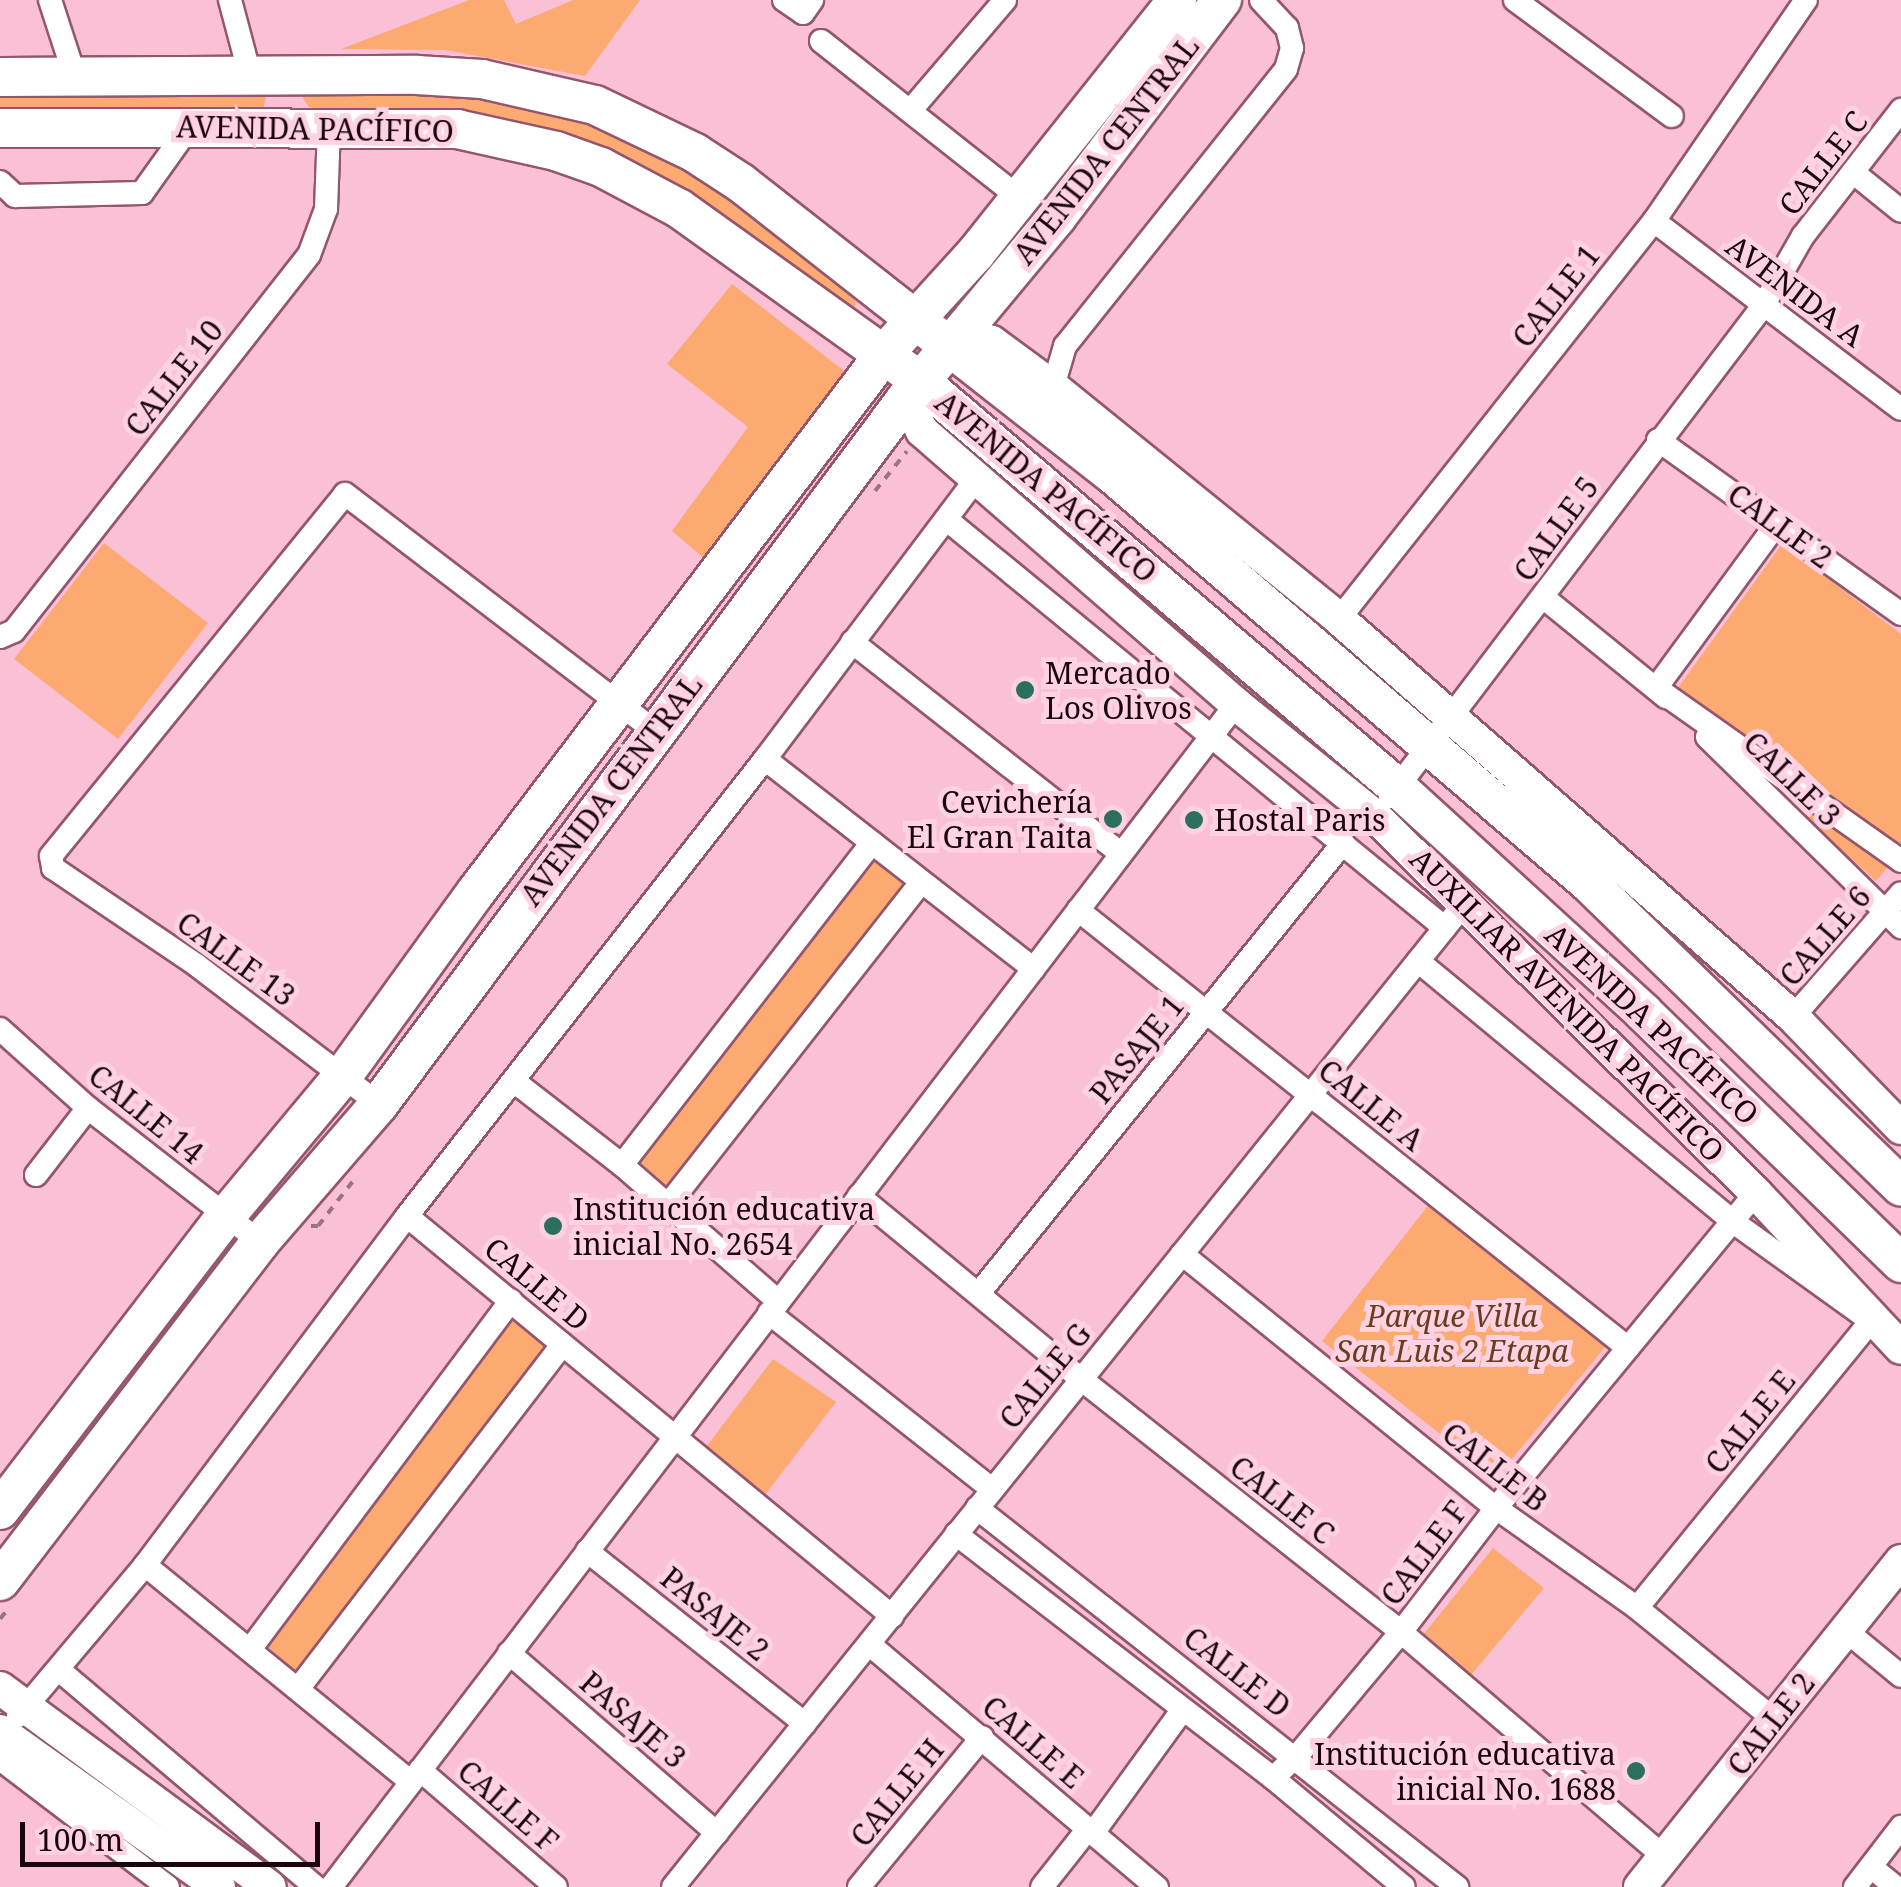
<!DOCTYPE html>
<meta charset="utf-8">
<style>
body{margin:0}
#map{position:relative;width:1901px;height:1887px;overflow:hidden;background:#fac0d5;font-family:"Noto Serif",serif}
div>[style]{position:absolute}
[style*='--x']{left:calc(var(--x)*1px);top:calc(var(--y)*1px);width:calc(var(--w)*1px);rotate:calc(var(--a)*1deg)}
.green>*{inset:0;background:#fdaa72}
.path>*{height:4px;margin-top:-2px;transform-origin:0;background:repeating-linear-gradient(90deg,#9c7181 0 8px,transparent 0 16px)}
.roads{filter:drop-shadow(2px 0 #94566f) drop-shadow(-2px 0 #94566f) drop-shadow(0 2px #94566f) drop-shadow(0 -2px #94566f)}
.minor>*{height:22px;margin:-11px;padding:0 11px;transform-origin:11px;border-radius:11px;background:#fff}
.secondary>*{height:32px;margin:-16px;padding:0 16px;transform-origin:16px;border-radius:16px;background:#fff}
.primary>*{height:38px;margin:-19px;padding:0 19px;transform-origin:19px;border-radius:19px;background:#fff}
.dots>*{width:28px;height:28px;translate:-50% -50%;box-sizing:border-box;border:5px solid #fed2e2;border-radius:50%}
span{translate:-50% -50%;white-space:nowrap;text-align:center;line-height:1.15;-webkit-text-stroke:10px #fed2e2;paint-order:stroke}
.street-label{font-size:30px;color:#1a040e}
.poi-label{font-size:30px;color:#1a040e}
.left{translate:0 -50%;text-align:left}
.right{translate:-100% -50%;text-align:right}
.park-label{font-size:30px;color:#693d1e;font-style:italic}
.scale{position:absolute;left:20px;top:1822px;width:300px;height:45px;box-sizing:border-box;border:5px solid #1a040e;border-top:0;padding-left:12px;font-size:30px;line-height:35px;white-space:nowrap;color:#1a040e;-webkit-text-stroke:8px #fed2e2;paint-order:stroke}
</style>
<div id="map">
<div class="green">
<div style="clip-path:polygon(469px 0,504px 0,516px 24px,573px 0,640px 0,585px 76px,445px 50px,341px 49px)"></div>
<div style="clip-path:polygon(408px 83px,570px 110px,698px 173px,852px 290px,856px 305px,850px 310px,588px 144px,493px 117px,401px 108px,321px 109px,309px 107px,303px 98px,305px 87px)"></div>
<div style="clip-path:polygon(262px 91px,266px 97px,262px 114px,0 115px,0 94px)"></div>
<div style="clip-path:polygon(732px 284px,852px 377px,711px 564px,672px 531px,748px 427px,667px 364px)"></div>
<div style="clip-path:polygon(104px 543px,208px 623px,118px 739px,14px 659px)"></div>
<div style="clip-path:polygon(1782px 544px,1901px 634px,1901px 852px,1876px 881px,1672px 696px)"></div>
<div style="clip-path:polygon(873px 854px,911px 884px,666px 1186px,637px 1163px)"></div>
<div style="clip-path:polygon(1430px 1203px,1607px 1345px,1496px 1478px,1322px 1341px)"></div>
<div style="clip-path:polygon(511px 1309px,553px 1347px,299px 1675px,266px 1645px)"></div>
<div style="clip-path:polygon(773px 1359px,836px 1402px,765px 1495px,706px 1447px)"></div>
<div style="clip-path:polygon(1493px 1548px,1544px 1588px,1471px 1675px,1423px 1635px)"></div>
</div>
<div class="path">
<div style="--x:875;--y:491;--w:51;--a:-51.3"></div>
<div style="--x:311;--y:1226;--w:7;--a:0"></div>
<div style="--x:318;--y:1226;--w:63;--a:-52"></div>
<div style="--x:0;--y:1619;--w:14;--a:-51"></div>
</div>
<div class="roads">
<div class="minor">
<div style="--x:50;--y:0;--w:81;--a:72"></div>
<div style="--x:230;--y:0;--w:78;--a:75.1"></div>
<div style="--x:784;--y:0;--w:23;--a:34"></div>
<div style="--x:803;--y:13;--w:16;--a:-55"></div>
<div style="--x:1515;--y:0;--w:195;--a:36.5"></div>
<div style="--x:821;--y:41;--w:255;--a:38.3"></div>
<div style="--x:910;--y:111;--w:146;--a:-49.4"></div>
<div style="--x:1854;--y:173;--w:60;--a:39"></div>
<div style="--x:0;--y:182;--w:21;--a:43"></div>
<div style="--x:15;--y:196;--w:127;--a:-1.4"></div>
<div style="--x:142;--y:193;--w:81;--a:-54.5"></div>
<div style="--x:1654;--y:221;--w:310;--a:37.3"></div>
<div style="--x:1053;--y:387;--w:43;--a:-73.7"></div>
<div style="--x:1065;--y:346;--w:354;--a:-51.4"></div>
<div style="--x:1286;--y:69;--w:22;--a:-74"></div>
<div style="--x:1292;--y:48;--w:21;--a:-104"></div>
<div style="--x:1287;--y:28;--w:38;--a:-133"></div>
<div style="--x:1658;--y:440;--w:299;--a:35.6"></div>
<div style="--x:946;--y:519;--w:645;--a:39.34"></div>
<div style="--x:1778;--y:522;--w:206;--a:126.3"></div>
<div style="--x:1656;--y:688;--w:300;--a:35.2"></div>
<div style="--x:1544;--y:598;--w:157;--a:39.1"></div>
<div style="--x:1339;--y:619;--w:508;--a:-51.64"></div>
<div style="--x:1654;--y:221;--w:268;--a:-55.5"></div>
<div style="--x:0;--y:637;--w:15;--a:-23"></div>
<div style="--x:14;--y:631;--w:478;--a:-51.9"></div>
<div style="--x:309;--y:255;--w:49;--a:-69.7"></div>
<div style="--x:326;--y:209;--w:83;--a:-87.9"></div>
<div style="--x:852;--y:642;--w:342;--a:38.2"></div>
<div style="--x:1707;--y:737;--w:272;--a:44.4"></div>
<div style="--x:765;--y:759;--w:341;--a:38"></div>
<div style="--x:1390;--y:797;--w:617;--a:-52.78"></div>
<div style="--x:1763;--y:306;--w:81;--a:-60.3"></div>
<div style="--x:1803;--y:236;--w:160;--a:-52.1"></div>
<div style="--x:1078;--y:910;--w:703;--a:38.53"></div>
<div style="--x:1418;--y:961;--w:408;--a:39.6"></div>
<div style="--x:1732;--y:1221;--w:171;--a:35.7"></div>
<div style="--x:1871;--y:1321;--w:370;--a:129.2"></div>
<div style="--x:1793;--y:1017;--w:164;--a:-48.9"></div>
<div style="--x:0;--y:1029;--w:118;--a:41.9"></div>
<div style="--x:88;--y:1108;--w:218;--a:37.9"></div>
<div style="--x:515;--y:1082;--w:135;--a:37.8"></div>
<div style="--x:622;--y:1165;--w:207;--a:41.1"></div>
<div style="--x:379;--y:1104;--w:228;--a:-142.7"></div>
<div style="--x:198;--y:966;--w:175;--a:-145.9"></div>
<div style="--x:53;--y:868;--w:12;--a:-99"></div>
<div style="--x:51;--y:856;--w:466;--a:-50.9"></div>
<div style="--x:345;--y:494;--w:389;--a:37.4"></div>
<div style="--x:622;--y:1165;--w:408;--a:-52.2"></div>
<div style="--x:36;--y:1175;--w:85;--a:-52.2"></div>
<div style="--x:859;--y:1196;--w:288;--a:39.5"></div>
<div style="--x:1081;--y:1379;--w:408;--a:38.3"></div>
<div style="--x:1401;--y:1632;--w:346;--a:40.5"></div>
<div style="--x:668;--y:1205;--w:410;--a:-51.9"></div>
<div style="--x:407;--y:1216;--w:629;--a:39.51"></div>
<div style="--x:1182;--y:1254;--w:404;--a:39"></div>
<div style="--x:1496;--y:1508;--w:173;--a:35.3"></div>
<div style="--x:1637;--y:1608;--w:179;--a:39.1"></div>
<div style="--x:979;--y:1293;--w:579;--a:-51.03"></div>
<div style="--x:769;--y:1313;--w:284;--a:38.3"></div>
<div style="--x:977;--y:1508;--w:612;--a:38.29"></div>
<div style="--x:956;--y:1534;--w:400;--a:37.6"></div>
<div style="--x:1273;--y:1778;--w:170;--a:39.8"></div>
<div style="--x:587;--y:1551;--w:278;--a:38.4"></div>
<div style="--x:145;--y:1565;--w:343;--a:39.2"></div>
<div style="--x:1845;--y:1630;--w:72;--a:39.4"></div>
<div style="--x:869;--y:1644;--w:377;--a:40.2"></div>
<div style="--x:251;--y:1648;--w:434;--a:-53.2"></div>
<div style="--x:509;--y:1653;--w:275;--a:40.9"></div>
<div style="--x:59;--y:1670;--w:336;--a:40.2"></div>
<div style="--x:298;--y:1689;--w:434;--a:-52.5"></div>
<div style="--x:18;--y:1716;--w:197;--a:-49.9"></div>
<div style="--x:145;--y:1565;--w:436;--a:-53.1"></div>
<div style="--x:407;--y:1216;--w:581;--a:-51.93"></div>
<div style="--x:765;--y:759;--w:352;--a:-53"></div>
<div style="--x:0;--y:1759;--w:211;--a:37.3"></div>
<div style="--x:420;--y:1770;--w:179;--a:40.7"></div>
<div style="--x:1273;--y:1778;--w:33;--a:-43"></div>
<div style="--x:1297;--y:1756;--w:162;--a:-50"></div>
<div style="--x:1401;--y:1632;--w:156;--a:-52.5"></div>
<div style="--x:1496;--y:1508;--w:408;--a:-50.5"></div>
<div style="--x:1093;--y:1833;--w:153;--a:-54"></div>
<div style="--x:1871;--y:1867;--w:32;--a:39"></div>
<div style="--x:331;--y:1887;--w:1489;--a:-52.58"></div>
<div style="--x:673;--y:1887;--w:1262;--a:-51.18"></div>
<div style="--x:859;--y:1887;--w:194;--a:-50.6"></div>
<div style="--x:1042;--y:1887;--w:74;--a:-51.6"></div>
<div style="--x:1855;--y:1887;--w:76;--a:-52.5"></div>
</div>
<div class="secondary">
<div style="--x:959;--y:332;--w:34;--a:17"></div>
<div style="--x:992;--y:342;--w:76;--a:36.4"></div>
<div style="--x:1053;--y:387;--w:368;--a:39"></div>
<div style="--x:1339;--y:619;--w:604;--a:41.24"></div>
<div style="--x:1793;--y:1017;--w:155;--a:45.8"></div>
<div style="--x:905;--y:400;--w:35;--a:61"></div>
<div style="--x:922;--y:431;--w:416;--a:41"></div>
<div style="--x:1236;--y:704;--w:179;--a:38.9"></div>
<div style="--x:1375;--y:816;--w:536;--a:44.7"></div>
<div style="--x:1756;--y:1193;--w:212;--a:46.9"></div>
<div style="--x:0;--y:1688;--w:335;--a:36.4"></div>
<div style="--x:0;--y:1731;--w:269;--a:35.5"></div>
<div style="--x:1640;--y:1887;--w:418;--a:-51.3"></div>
</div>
<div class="primary">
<div style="--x:0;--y:77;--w:417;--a:-0.3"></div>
<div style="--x:417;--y:75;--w:65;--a:3.5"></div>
<div style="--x:482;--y:79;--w:116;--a:13"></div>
<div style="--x:595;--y:105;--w:111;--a:25.6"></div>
<div style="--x:695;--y:153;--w:55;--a:33.1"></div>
<div style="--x:741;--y:183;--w:470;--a:38.1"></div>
<div style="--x:1111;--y:473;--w:631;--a:40.63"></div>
<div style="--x:1590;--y:884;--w:434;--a:44.2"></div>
<div style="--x:0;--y:128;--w:457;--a:0.1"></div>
<div style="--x:457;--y:129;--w:101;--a:12.5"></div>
<div style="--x:556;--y:151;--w:48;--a:19.6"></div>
<div style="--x:601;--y:167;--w:89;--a:28"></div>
<div style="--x:680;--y:209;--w:295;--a:35.6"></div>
<div style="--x:920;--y:381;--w:628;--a:40.41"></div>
<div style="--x:1398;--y:788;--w:332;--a:42.4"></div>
<div style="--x:1643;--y:1012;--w:360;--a:44.2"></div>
<div style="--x:0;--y:1510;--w:371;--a:-52.5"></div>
<div style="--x:226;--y:1216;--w:181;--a:-50.2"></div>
<div style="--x:342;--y:1077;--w:228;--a:-54.1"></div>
<div style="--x:476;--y:892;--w:677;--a:-52.81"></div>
<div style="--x:885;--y:353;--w:135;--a:-47.7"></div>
<div style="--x:976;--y:253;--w:323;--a:-51.5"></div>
<div style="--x:0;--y:1581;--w:427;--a:-52.5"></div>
<div style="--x:260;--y:1242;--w:182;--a:-49.2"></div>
<div style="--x:379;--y:1104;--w:879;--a:-53.23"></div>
<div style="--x:905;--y:400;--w:238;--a:-50.3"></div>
<div style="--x:1057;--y:217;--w:273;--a:-52.8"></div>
</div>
</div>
<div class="dots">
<div style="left:1025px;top:690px;background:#2d6f5f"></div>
<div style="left:1113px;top:819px;background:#2d6f5f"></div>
<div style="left:1194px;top:820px;background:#2d6f5f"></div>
<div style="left:553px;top:1226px;background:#2d6f5f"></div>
<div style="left:1636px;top:1771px;background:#2d6f5f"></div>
</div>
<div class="street-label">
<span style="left:315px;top:129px;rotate:1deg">AVENIDA PACÍFICO</span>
<span style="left:1106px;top:150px;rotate:-52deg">AVENIDA CENTRAL</span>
<span style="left:1823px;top:163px;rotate:-52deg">CALLE C</span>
<span style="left:1795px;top:291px;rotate:37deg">AVENIDA A</span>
<span style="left:1556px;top:296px;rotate:-52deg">CALLE 1</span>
<span style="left:174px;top:378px;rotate:-52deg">CALLE 10</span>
<span style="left:1046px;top:487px;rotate:40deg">AVENIDA PACÍFICO</span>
<span style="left:1780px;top:526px;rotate:36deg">CALLE 2</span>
<span style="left:1556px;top:529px;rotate:-54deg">CALLE 5</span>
<span style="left:1792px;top:779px;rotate:44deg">CALLE 3</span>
<span style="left:611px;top:790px;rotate:-53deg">AVENIDA CENTRAL</span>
<span style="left:1825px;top:936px;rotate:-49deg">CALLE 6</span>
<span style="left:236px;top:959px;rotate:36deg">CALLE 13</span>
<span style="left:1567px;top:1005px;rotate:45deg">AUXILIAR AVENIDA PACÍFICO</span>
<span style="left:1652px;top:1024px;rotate:43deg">AVENIDA PACÍFICO</span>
<span style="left:1137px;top:1049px;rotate:-51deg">PASAJE 1</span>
<span style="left:1371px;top:1105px;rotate:39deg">CALLE A</span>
<span style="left:146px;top:1114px;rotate:39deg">CALLE 14</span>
<span style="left:537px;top:1284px;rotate:40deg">CALLE D</span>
<span style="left:1045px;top:1376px;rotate:-51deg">CALLE G</span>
<span style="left:1750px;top:1422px;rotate:-51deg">CALLE E</span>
<span style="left:1495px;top:1467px;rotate:38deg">CALLE B</span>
<span style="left:1282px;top:1500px;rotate:38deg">CALLE C</span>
<span style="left:1424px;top:1553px;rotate:-53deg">CALLE F</span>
<span style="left:715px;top:1614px;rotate:39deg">PASAJE 2</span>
<span style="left:1237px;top:1672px;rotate:38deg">CALLE D</span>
<span style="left:633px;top:1720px;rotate:41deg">PASAJE 3</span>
<span style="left:1771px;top:1724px;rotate:-52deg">CALLE 2</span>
<span style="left:1033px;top:1742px;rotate:41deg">CALLE E</span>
<span style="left:897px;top:1793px;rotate:-51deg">CALLE H</span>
<span style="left:508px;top:1806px;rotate:41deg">CALLE F</span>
</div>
<div class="poi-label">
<span class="left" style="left:1045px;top:690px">Mercado<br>Los Olivos</span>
<span class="right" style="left:1093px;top:819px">Cevichería<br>El Gran Taita</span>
<span class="left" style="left:1214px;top:820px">Hostal Paris</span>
<span class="left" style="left:573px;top:1226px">Institución educativa<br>inicial No. 2654</span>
<span class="right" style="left:1616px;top:1771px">Institución educativa<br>inicial No. 1688</span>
</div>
<div class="park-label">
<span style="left:1452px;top:1333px">Parque Villa<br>San Luis 2 Etapa</span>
</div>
<div class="scale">100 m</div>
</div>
